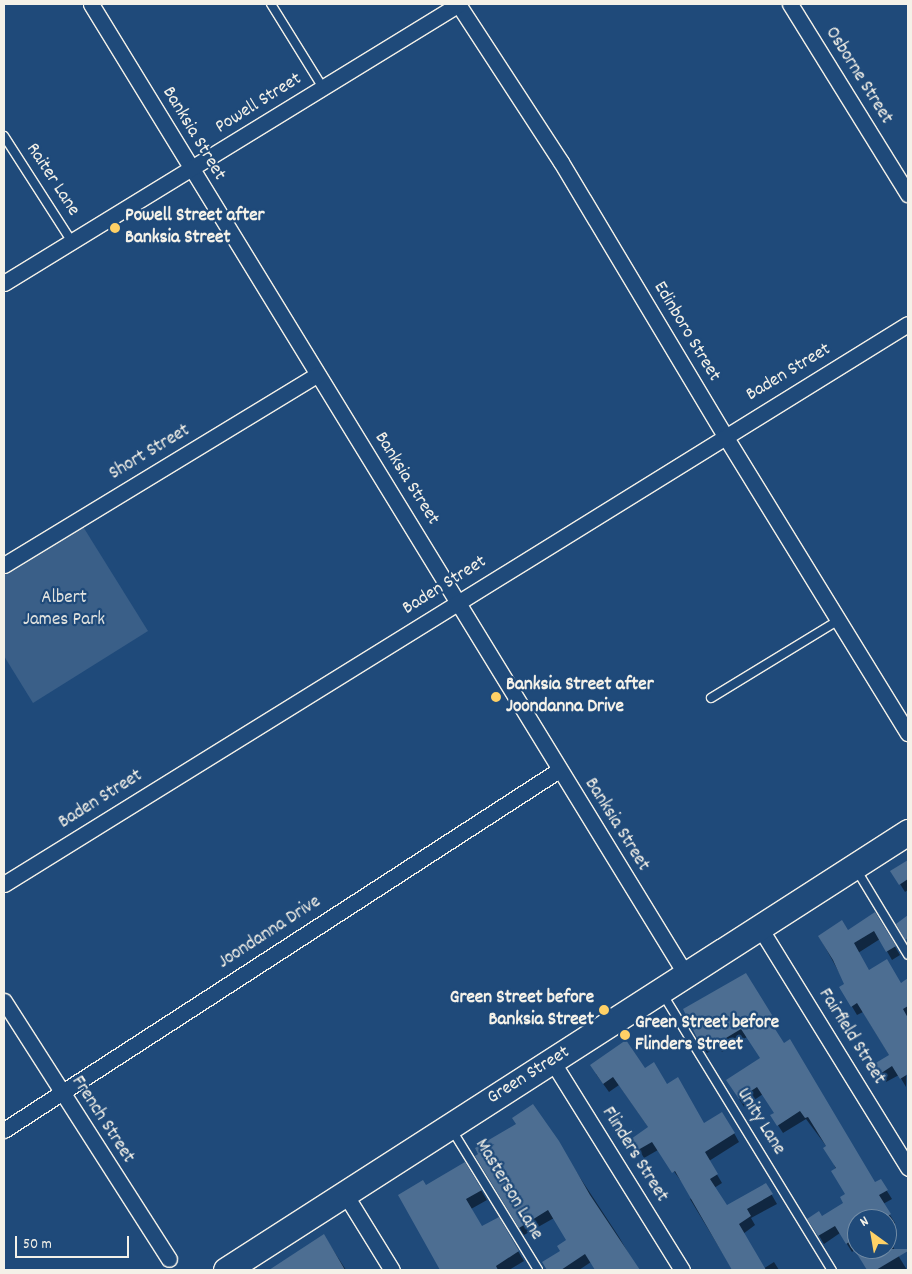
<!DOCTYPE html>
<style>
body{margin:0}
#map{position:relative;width:912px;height:1274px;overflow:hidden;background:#1f4a7a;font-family:Dekko,sans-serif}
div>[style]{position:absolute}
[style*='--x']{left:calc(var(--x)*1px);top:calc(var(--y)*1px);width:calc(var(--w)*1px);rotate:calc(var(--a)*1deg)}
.green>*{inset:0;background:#3a5f88}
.shadow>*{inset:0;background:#0007}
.building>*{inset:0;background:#4d6e92}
.roads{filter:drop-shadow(1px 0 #f4f1e8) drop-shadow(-1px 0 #f4f1e8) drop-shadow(0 1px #f4f1e8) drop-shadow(0 -1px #f4f1e8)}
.lane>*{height:8px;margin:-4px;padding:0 4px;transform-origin:4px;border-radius:4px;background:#1f4a7a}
.street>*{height:15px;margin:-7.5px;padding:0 7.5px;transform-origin:7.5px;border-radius:7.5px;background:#1f4a7a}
.primary>*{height:25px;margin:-12.5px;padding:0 12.5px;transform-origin:12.5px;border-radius:12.5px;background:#1f4a7a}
.dots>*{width:14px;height:14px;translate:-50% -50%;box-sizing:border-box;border:2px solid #1f4a7a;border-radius:50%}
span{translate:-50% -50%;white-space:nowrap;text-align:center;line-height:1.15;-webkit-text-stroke:4.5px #1f4a7a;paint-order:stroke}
.street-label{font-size:19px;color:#f4f1e8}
.poi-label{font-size:19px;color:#f4f1e8;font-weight:700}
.left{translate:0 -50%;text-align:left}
.right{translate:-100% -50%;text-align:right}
.park-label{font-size:19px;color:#e1e2de}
.frame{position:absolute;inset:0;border:5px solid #f4f1e8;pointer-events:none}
.north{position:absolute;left:847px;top:1209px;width:50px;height:50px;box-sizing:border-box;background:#1f4a7a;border:1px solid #748da6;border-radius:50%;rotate:328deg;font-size:14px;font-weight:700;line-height:20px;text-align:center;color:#f4f1e8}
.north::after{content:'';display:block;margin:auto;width:18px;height:22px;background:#ffd166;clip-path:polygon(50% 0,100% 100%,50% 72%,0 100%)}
.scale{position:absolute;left:15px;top:1236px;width:114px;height:22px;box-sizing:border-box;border:2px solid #f4f1e8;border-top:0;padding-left:6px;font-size:15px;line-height:18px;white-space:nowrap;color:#f4f1e8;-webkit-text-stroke:4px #1f4a7a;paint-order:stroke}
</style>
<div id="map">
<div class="green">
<div style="clip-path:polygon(82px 525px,148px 631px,33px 703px,4px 656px,4px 573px)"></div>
</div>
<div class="shadow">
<div style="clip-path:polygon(908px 861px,908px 890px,905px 892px,892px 871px)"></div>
<div style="clip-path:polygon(875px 914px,900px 955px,892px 960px,880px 939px,858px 953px,869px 971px,901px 985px,908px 980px,906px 1087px,899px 1075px,886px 1082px,876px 1064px,890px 1056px,863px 1012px,857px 1015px,841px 988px,846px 985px,819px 936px,847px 932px)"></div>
<div style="clip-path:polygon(746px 975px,776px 1024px,772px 1027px,875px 1184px,880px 1180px,892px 1199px,883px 1204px,895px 1223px,887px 1228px,887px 1219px,857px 1219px,857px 1249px,887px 1249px,887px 1237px,907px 1270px,868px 1270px,856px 1249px,852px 1252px,840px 1233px,824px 1244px,809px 1219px,822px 1218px,845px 1203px,846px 1194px,827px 1147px,806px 1119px,783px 1133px,772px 1116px,776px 1114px,763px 1094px,744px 1107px,733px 1089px,761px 1058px,747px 1037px,722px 1052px,719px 1046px,707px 1053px,702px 1045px)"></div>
<div style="clip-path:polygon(645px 1069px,667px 1086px,704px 1125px,734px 1133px,739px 1142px,709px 1161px,722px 1183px,714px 1188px,726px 1207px,766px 1185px,777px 1204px,751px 1218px,755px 1225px,743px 1234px,763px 1269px,774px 1262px,779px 1270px,733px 1270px,690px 1199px,693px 1197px,658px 1150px,644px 1158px,633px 1139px,649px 1128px,619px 1085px,609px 1092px,596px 1074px)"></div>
<div style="clip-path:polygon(533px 1106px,619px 1237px,638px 1270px,596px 1270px,591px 1262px,579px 1270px,548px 1270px,544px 1263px,562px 1251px,568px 1241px,554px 1218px,524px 1235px,476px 1156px,517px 1124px)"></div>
<div style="clip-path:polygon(465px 1164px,487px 1200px,471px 1209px,482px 1228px,498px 1218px,524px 1261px,509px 1270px,442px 1270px,399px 1195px,426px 1186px)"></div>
<div style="clip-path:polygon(324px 1236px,346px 1270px,271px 1270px)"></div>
</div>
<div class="building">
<div style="clip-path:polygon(908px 860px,908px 879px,899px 885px,890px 871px)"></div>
<div style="clip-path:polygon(875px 912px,896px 946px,886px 952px,874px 931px,854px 943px,869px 970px,887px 959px,901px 983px,908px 978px,908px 1006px,903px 1009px,908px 1018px,908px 1074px,900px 1079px,892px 1066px,880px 1074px,874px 1064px,889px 1055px,857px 1003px,851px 1007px,839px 987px,844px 984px,833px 960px,818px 936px,842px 920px,848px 930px)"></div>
<div style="clip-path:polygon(908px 915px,908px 938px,905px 940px,896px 924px)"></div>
<div style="clip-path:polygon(746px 973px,772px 1015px,768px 1018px,784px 1043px,790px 1039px,875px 1182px,881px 1179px,888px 1190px,879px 1195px,891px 1214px,884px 1219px,857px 1219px,857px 1237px,846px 1244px,835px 1226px,818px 1236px,807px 1219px,819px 1211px,822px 1216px,843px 1203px,840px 1197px,845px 1194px,831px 1171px,836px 1168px,823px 1148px,826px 1146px,808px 1117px,805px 1118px,800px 1111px,777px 1126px,770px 1115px,774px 1113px,757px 1087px,739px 1099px,726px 1080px,760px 1058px,741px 1029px,716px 1044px,713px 1039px,701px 1046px,683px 1009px)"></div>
<div style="clip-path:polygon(626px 1040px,645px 1068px,654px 1062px,667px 1084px,678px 1077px,704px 1123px,722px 1112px,735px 1133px,705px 1152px,718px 1174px,710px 1179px,727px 1205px,766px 1183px,773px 1194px,747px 1209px,751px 1216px,739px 1224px,766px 1270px,732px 1270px,675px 1171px,672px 1173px,652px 1142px,638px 1150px,631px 1139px,648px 1127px,613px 1077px,603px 1084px,590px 1065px)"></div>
<div style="clip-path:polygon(533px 1104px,559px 1141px,590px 1195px,640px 1270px,595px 1270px,585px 1254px,561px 1270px,547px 1270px,542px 1262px,560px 1251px,557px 1246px,566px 1240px,548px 1210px,519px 1228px,475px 1156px,478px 1154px,475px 1148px,516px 1124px,512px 1118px)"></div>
<div style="clip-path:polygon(465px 1162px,482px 1190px,466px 1199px,482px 1226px,499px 1217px,519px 1251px,496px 1266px,498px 1270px,440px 1270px,398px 1195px,423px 1180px,426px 1185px)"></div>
<div style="clip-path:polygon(324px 1234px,345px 1270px,269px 1270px)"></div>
<div style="clip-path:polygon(854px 1249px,908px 1249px,908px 1251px,876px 1270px,867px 1270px)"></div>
</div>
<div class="roads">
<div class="lane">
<div style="--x:271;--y:4;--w:99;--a:58.2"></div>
<div style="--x:4;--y:136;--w:126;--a:57.3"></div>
<div style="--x:711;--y:698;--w:150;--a:-31.4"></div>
<div style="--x:856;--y:869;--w:100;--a:58.8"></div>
<div style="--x:662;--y:993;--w:325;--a:58.5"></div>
<div style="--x:452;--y:1130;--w:164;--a:58.4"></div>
</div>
<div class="street">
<div style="--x:91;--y:4;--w:1139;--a:58.5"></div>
<div style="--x:458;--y:4;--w:189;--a:56.9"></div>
<div style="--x:561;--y:162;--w:319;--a:59.1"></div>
<div style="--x:725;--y:436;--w:349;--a:58.4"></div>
<div style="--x:790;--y:4;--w:224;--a:58.2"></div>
<div style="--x:4;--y:283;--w:534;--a:-31.52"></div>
<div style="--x:4;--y:565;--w:366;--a:-31.3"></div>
<div style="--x:4;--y:884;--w:1063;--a:-31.78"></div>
<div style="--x:760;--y:928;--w:282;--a:58.3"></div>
<div style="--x:4;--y:1001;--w:306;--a:57.4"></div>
<div style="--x:552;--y:1061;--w:246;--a:58.1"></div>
<div style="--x:4;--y:1130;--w:662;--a:-32.97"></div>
<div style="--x:345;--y:1194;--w:89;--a:58.3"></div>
</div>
<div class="primary">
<div style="--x:226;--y:1270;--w:811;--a:-32.71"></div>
</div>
</div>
<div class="dots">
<div style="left:115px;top:228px;background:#ffd166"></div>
<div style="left:496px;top:697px;background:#ffd166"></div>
<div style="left:604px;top:1010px;background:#ffd166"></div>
<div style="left:625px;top:1035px;background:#ffd166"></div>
</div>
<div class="street-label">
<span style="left:858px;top:76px;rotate:58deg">Osborne Street</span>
<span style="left:259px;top:104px;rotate:-32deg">Powell Street</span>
<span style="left:193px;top:134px;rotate:59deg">Banksia Street</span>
<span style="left:52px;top:180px;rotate:57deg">Raiter Lane</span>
<span style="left:686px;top:332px;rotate:59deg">Edinboro Street</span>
<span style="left:789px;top:373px;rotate:-31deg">Baden Street</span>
<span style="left:150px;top:453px;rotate:-31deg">Short Street</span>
<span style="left:406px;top:479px;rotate:58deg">Banksia Street</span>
<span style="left:445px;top:586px;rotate:-32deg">Baden Street</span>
<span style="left:101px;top:800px;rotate:-32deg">Baden Street</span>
<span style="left:616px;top:825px;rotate:58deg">Banksia Street</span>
<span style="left:270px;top:933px;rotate:-33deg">Joondanna Drive</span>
<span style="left:851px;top:1037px;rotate:58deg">Fairfield Street</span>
<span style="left:529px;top:1076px;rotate:-32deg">Green Street</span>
<span style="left:102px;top:1120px;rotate:57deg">French Street</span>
<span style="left:760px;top:1122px;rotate:58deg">Unity Lane</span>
<span style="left:634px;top:1155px;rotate:58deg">Flinders Street</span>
<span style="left:508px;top:1190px;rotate:59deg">Masterson Lane</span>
</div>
<div class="poi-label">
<span class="left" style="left:125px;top:228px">Powell Street after<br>Banksia Street</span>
<span class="left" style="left:506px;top:697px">Banksia Street after<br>Joondanna Drive</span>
<span class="right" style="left:594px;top:1010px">Green Street before<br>Banksia Street</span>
<span class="left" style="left:635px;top:1035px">Green Street before<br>Flinders Street</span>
</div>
<div class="park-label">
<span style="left:64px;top:610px">Albert<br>James Park</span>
</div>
<div class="frame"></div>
<div class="north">N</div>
<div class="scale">50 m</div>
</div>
